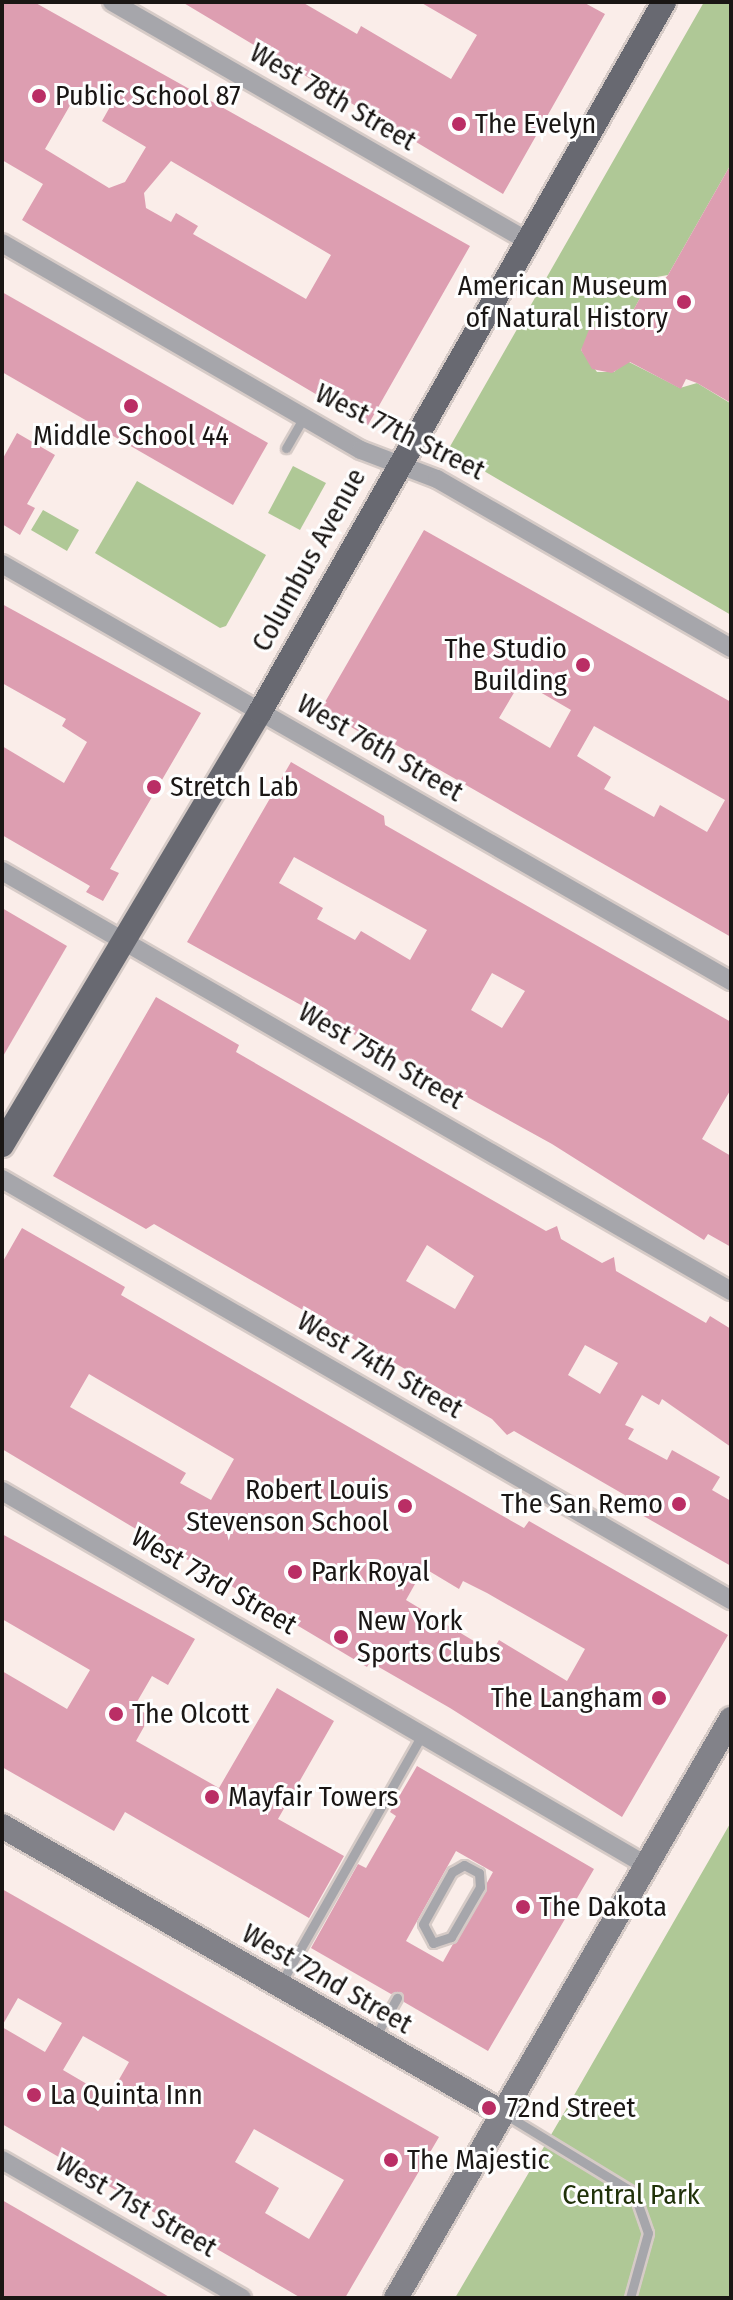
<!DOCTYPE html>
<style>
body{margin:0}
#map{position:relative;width:733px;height:2300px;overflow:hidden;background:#faede9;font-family:"Fira Sans Condensed",sans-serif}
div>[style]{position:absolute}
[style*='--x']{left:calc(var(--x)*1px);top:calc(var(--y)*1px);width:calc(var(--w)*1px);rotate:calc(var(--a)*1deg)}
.green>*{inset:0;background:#afc896}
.building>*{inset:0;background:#dd9eb1}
.roads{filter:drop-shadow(2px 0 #d6cbc7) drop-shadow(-2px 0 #d6cbc7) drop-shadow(0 2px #d6cbc7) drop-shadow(0 -2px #d6cbc7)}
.service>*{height:9px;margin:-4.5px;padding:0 4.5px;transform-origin:4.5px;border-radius:4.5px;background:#a6a6ab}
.minor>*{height:18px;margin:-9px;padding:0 9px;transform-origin:9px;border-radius:9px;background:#a6a6ab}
.secondary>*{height:24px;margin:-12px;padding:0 12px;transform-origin:12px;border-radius:12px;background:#828289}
.primary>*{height:24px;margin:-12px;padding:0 12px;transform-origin:12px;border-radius:12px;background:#686971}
.dots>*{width:22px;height:22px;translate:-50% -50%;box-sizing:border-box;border:4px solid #fefefe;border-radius:50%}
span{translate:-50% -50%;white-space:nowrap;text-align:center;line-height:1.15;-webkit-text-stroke:6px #fefefe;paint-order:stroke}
.poi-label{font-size:28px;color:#1a1614}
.left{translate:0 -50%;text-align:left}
.right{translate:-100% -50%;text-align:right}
.street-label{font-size:28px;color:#1a1614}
.park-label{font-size:28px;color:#203109}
.frame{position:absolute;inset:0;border:4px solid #1a1614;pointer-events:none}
</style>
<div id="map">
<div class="green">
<div style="clip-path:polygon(704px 2px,731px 2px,731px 164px,668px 275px,651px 278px,622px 331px,595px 328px,581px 350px,597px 372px,614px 372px,627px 361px,680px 388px,697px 383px,730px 403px,731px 615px,448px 450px)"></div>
<div style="clip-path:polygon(293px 466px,326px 483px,300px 530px,268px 513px)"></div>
<div style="clip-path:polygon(137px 481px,266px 555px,226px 626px,220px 628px,95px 553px)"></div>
<div style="clip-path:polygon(43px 510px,79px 530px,67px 551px,31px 530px)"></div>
<div style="clip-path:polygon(731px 1822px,731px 2298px,455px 2298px,565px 2111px)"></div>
</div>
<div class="building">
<div style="clip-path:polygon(evenodd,2px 2px,34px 2px,470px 246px,368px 425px,22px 220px,43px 184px,2px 160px,2px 2px,80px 88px,111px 105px,102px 121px,146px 147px,125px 182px,109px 188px,45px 149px,80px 88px,2px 2px,171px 161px,331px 255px,306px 299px,193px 234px,198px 226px,176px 213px,171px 222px,146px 208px,144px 193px,171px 161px)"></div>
<div style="clip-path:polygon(182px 2px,302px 2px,357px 34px,361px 26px,451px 79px,477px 35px,420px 2px,583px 2px,605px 14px,503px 194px)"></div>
<div style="clip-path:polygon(731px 164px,731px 403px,697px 383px,686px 379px,681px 389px,630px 362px,612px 373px,592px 369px,581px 350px,590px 327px,623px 329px,651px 278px,662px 282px,668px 275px)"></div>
<div style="clip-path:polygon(2px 292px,268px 443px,233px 505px,2px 372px)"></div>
<div style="clip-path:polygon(17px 433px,55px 455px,27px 504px,35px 508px,20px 535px,2px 524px,2px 460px)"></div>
<div style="clip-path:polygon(evenodd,424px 530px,731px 702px,731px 937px,370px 730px,361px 733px,321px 709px,424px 530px,521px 681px,571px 710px,550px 748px,499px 718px,521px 681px,424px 530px,594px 726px,725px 800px,707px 832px,660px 805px,654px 817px,604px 789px,611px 777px,577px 756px,594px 726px)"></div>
<div style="clip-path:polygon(2px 604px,201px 713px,110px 869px,119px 873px,103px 901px,86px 892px,90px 886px,2px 835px,2px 746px,64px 783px,87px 742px,62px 726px,66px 719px,2px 683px)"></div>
<div style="clip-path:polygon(evenodd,291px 762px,384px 816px,385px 825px,731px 1022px,731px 1089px,702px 1139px,731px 1156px,731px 1247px,708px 1234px,704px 1240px,552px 1144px,187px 942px,291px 762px,294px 857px,427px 930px,410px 960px,361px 931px,355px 940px,317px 919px,323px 908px,279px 883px,294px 857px,291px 762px,492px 973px,525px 991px,502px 1028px,471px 1010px,492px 973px)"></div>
<div style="clip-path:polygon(2px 908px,67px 946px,2px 1058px)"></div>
<div style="clip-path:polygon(evenodd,156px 997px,239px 1045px,236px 1052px,433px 1166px,546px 1231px,557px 1226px,561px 1239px,602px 1263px,614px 1257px,616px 1271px,706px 1323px,710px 1316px,731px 1329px,731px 1447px,662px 1399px,659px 1405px,642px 1395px,625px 1425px,634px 1429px,628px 1439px,667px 1460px,672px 1450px,720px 1477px,712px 1490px,731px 1501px,731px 1566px,626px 1506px,630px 1498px,514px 1431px,507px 1435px,492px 1419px,431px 1384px,154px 1224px,146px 1229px,53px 1176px,156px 997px,427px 1245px,474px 1276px,455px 1309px,406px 1281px,427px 1245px,156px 997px,585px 1345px,618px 1363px,600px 1394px,568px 1375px,585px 1345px)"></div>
<div style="clip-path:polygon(evenodd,22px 1228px,125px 1287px,121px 1295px,501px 1515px,524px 1528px,529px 1521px,728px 1635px,622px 1817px,450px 1708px,370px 1662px,367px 1667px,2px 1449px,2px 1263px,22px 1228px,89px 1374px,234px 1459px,211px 1500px,180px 1483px,186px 1473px,70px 1407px,89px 1374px,22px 1228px,424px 1568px,459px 1589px,463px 1581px,487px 1593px,585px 1649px,567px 1681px,499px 1640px,492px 1652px,406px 1600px,424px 1568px)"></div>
<div style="clip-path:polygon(2px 1534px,195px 1639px,168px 1685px,152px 1676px,134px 1707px,150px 1716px,136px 1741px,219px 1788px,277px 1688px,334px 1721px,278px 1819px,344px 1856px,309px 1918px,125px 1812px,114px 1831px,2px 1767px,2px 1671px,67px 1709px,90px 1670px,2px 1619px)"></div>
<div style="clip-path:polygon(evenodd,417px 1766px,594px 1869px,488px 2051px,404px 2002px,401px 1992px,391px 1994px,311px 1948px,358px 1864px,366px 1868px,396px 1816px,390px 1812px,417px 1766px,456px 1851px,493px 1872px,443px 1962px,406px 1941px,456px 1851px)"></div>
<div style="clip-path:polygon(evenodd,2px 1889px,439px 2137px,345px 2298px,301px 2298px,2px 2124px,2px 2027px,45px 2052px,62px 2023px,18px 1998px,2px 2026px,2px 1889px,83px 2036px,129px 2062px,109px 2097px,63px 2070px,83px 2036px,2px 1889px,254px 2129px,344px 2180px,309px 2239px,265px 2213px,279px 2188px,235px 2162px,254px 2129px)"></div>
<div style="clip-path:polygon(2px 2200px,137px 2278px,171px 2298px,2px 2298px)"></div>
</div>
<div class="roads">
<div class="service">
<div style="--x:286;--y:448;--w:36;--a:-60"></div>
<div style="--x:464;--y:1865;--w:17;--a:28"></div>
<div style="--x:479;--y:1873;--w:14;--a:86"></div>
<div style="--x:480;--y:1887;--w:58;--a:120.1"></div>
<div style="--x:451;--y:1937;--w:19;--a:162"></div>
<div style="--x:433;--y:1943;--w:21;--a:-118"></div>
<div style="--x:423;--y:1924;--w:60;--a:-60.9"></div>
<div style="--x:452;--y:1872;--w:14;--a:-30"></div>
<div style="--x:281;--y:1983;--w:285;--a:-60.4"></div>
<div style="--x:375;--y:2037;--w:45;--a:-60.6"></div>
<div style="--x:503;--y:2113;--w:153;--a:31.4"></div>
<div style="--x:634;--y:2193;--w:42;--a:70.7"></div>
<div style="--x:648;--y:2233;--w:67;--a:105.5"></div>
</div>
<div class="minor">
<div style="--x:112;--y:2;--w:478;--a:29.9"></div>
<div style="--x:2;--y:243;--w:414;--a:30"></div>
<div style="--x:361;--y:450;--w:81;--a:20.9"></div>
<div style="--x:437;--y:479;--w:339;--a:29.9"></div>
<div style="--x:2;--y:564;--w:840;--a:29.77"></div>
<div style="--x:2;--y:871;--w:841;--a:29.95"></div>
<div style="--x:2;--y:1179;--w:842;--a:30.01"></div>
<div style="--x:2;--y:1491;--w:745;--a:30.15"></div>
<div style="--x:2;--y:2160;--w:277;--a:29.9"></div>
</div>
<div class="secondary">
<div style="--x:2;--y:1826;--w:577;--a:29.81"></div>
<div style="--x:396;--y:2298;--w:669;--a:-59.95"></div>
</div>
<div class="primary">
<div style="--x:2;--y:1145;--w:504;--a:-59.21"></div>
<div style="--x:260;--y:712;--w:817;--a:-60.36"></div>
</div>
</div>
<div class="dots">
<div style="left:39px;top:96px;background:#ba2e65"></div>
<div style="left:459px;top:124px;background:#ba2e65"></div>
<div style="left:684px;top:302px;background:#ba2e65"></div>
<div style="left:131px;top:406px;background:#ba2e65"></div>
<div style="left:583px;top:665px;background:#ba2e65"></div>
<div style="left:154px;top:787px;background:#ba2e65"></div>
<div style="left:679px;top:1504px;background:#ba2e65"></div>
<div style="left:405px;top:1506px;background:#ba2e65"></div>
<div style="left:295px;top:1572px;background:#ba2e65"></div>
<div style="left:341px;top:1637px;background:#ba2e65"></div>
<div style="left:659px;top:1698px;background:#ba2e65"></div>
<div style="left:116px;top:1714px;background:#ba2e65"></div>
<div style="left:212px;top:1797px;background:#ba2e65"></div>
<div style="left:523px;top:1907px;background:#ba2e65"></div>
<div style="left:34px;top:2095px;background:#ba2e65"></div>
<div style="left:489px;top:2108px;background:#ba2e65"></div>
<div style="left:391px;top:2160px;background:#ba2e65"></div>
</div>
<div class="poi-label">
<span class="left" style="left:55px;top:96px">Public School 87</span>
<span class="left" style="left:475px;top:124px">The Evelyn</span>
<span class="right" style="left:668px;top:302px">American Museum<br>of Natural History</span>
<span style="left:131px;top:436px">Middle School 44</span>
<span class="right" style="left:567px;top:665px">The Studio<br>Building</span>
<span class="left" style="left:170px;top:787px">Stretch Lab</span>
<span class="right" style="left:389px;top:1506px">Robert Louis<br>Stevenson School</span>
<span class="right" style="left:663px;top:1504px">The San Remo</span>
<span class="left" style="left:311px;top:1572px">Park Royal</span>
<span class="left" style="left:357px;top:1637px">New York<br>Sports Clubs</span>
<span class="right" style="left:643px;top:1698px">The Langham</span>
<span class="left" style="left:132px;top:1714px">The Olcott</span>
<span class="left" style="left:228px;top:1797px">Mayfair Towers</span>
<span class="left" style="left:539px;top:1907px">The Dakota</span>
<span class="left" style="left:50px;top:2095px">La Quinta Inn</span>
<span class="left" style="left:507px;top:2108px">72nd Street</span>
<span class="left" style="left:407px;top:2160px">The Majestic</span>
</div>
<div class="street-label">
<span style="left:333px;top:97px;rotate:30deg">West 78th Street</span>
<span style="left:400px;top:432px;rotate:26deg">West 77th Street</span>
<span style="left:309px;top:560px;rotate:-61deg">Columbus Avenue</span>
<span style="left:380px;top:748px;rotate:30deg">West 76th Street</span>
<span style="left:381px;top:1056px;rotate:30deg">West 75th Street</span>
<span style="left:380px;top:1365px;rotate:30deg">West 74th Street</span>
<span style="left:214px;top:1581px;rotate:30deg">West 73rd Street</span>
<span style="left:327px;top:1979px;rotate:30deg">West 72nd Street</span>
<span style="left:136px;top:2205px;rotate:30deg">West 71st Street</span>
</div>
<div class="park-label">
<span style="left:631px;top:2195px">Central Park</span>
</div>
<div class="frame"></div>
</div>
